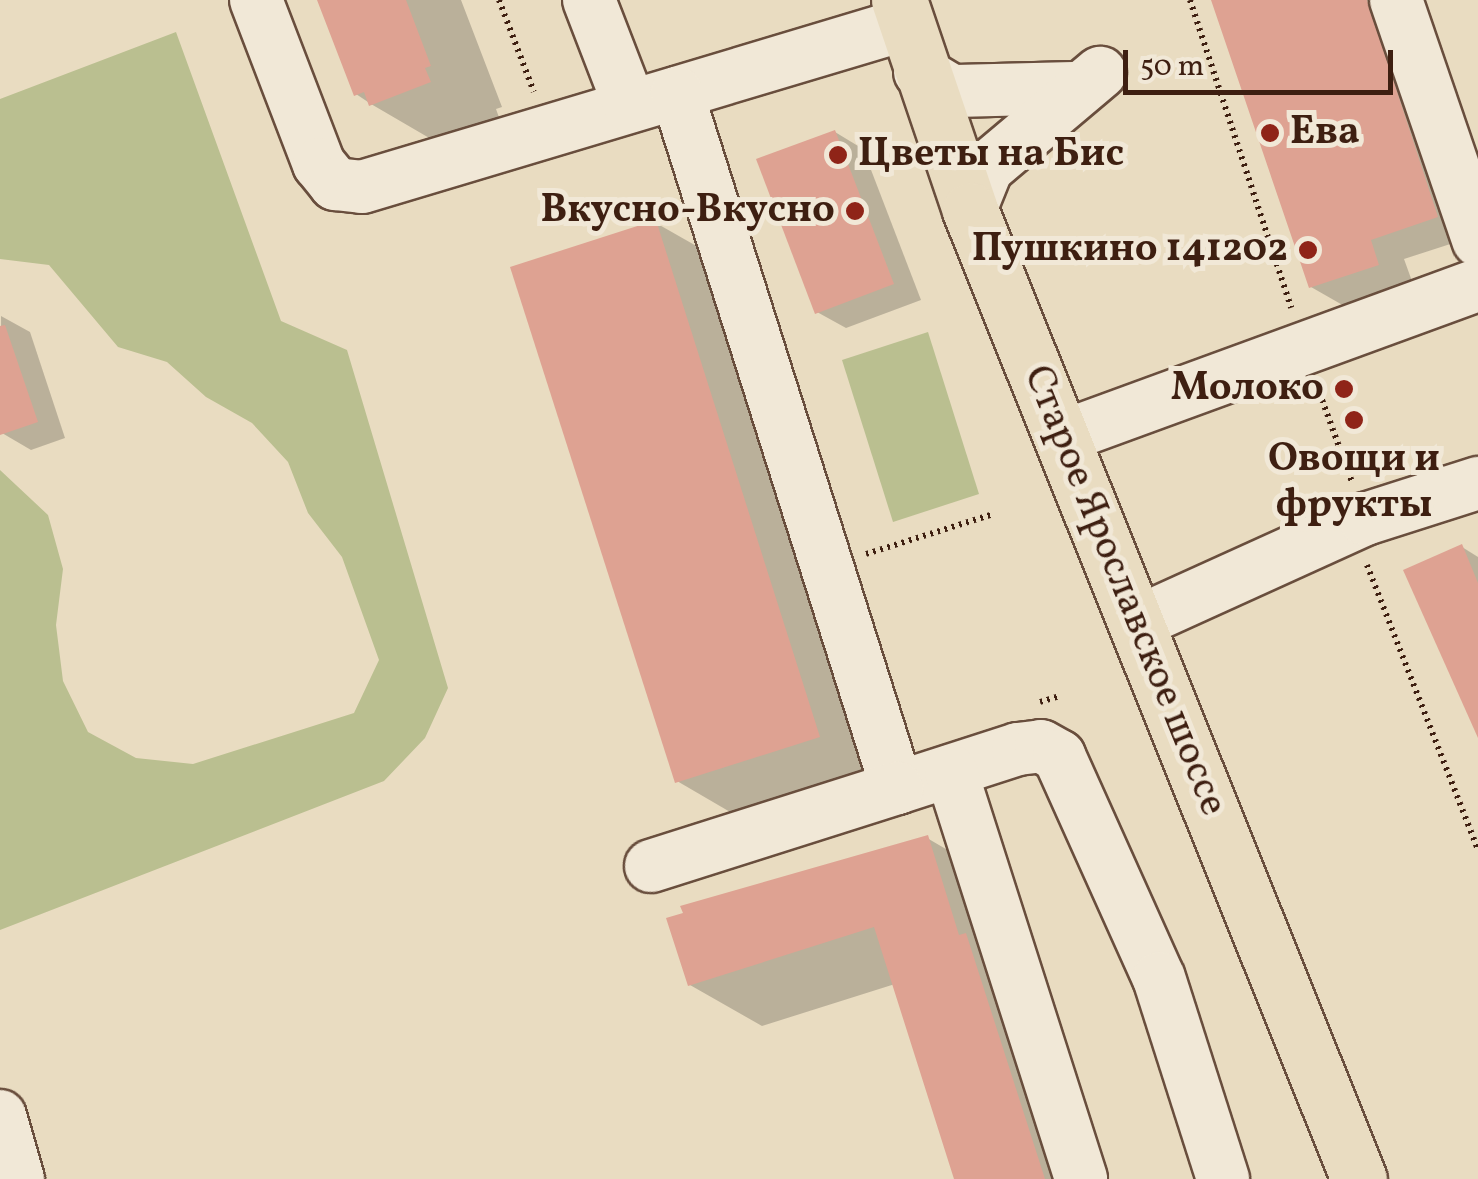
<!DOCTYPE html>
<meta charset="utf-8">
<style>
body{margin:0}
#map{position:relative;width:1478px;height:1179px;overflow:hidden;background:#e9dcc1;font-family:Vollkorn,serif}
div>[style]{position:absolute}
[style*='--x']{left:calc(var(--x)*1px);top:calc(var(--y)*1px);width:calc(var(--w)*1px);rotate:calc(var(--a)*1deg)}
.green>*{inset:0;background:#babf90}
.shadow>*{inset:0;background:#0003}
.building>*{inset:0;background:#dea292}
.path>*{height:6px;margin-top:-3px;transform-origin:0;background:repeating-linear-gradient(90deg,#3e1f11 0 2.5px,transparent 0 7.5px)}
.roads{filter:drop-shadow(2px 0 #694e3d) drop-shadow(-2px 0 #694e3d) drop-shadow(0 2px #694e3d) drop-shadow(0 -2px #694e3d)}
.minor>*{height:52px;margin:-26px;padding:0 26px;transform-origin:26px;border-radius:26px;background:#f1e8d7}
.major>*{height:55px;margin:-27.5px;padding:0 27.5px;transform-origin:27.5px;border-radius:27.5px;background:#e9dcc1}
.dots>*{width:28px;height:28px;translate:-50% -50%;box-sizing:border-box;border:5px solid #f1e8d7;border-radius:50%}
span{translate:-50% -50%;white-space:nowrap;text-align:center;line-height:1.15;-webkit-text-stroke:10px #f1e8d7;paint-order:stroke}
.poi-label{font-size:40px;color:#3e1f11;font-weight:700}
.left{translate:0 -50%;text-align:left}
.right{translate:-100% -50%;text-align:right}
.street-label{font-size:40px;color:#3e1f11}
.scale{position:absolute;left:1123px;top:50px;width:270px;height:45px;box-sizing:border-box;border:5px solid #3e1f11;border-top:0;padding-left:12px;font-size:30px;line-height:35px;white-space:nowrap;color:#3e1f11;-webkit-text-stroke:8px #f1e8d7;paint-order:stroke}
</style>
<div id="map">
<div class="green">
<div style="clip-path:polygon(176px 32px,281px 321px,347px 350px,448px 688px,425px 738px,384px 781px,0 930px,0 470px,48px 515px,63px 569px,56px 625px,63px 681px,88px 732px,136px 758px,193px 764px,354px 713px,379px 660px,342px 557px,308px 513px,288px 462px,252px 423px,206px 397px,167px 362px,118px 347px,49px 265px,0 259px,0 99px)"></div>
<div style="clip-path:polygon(928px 332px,979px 494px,893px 522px,842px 360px)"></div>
</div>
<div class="shadow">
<div style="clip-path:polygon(320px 0,461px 0,502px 107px,496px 109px,501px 123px,443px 146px,371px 104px,356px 94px)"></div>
<div style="clip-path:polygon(1213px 0,1402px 0,1472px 237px,1404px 259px,1413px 284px,1346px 307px,1311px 287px)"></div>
<div style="clip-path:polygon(835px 132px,863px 149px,921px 300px,846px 328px,817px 312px)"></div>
<div style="clip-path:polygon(656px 223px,728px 264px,891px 778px,749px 823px,677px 781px)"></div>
<div style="clip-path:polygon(1px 316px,30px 332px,65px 438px,31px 450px,2px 433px)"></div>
<div style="clip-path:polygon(1462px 547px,1478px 557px,1478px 732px)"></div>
<div style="clip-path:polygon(927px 838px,999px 880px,1101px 1179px,957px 1179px,895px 984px,762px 1026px,690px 985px)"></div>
</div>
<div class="building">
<div style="clip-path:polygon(317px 0,406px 0,431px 66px,425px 68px,431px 82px,369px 106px,364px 92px,354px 96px)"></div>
<div style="clip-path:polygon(1211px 0,1367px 0,1438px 217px,1371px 240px,1379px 265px,1309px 288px)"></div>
<div style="clip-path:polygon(835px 130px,894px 284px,815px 314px,756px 159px)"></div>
<div style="clip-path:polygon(656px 220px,820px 737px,675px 783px,510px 267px)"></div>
<div style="clip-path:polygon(5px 325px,38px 422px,0 435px,0 326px)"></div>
<div style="clip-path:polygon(1462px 544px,1478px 583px,1478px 738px,1403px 570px)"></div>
<div style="clip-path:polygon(928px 835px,959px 935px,966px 933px,1045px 1179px,954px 1179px,874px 927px,688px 986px,666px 918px,683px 913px,680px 906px)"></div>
</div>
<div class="path">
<div style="--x:499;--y:0;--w:98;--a:69.2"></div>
<div style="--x:1190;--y:0;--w:324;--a:71.8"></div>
<div style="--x:1317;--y:386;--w:102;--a:70"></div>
<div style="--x:866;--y:554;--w:134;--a:-17.4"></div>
<div style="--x:1367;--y:565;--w:306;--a:68.7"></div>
<div style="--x:1040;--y:702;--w:21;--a:-17"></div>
</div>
<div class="roads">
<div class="minor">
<div style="--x:256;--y:0;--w:176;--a:69"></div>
<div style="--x:319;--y:164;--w:26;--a:51"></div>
<div style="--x:335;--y:184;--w:27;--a:6"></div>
<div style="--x:362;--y:187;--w:568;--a:-16.68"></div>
<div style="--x:589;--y:0;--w:114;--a:68.9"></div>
<div style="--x:1396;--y:0;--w:254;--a:71.1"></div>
<div style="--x:920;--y:72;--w:37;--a:31"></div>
<div style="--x:952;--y:91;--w:125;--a:-1.4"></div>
<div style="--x:677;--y:93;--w:729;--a:72.43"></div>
<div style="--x:897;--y:788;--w:127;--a:-17.9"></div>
<div style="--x:1018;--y:749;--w:23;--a:-7"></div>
<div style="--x:1041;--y:746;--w:21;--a:29"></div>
<div style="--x:1059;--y:756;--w:243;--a:65.8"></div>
<div style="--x:1159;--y:978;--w:211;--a:72.3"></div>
<div style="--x:970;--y:210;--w:45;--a:-68"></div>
<div style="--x:987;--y:168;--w:148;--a:-40.1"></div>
<div style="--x:1062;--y:437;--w:443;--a:-20.1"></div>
<div style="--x:1136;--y:623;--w:252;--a:-24.4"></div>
<div style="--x:1365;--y:519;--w:119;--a:-17.7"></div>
<div style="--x:951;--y:771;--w:428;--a:72.3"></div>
<div style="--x:651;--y:866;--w:258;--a:-17.6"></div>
<div style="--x:0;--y:1116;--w:66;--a:74.1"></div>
</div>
<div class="major">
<div style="--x:899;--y:0;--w:222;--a:71.3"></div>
<div style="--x:970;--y:210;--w:1044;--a:68.13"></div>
</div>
</div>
<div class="dots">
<div style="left:1270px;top:133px;background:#8f2418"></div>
<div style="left:838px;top:155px;background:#8f2418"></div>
<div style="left:855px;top:211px;background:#8f2418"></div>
<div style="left:1308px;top:250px;background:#8f2418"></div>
<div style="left:1344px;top:389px;background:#8f2418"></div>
<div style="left:1354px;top:420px;background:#8f2418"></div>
</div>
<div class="poi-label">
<span class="left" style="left:1290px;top:133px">Ева</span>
<span class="left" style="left:858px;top:155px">Цветы на Бис</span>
<span class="right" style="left:835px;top:211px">Вкусно-Вкусно</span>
<span class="right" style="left:1288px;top:250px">Пушкино 141202</span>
<span class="right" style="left:1324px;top:389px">Молоко</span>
<span style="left:1354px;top:483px">Овощи и<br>фрукты</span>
</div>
<div class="street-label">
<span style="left:1124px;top:591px;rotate:68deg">Старое Ярославское шоссе</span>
</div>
<div class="scale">50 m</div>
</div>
